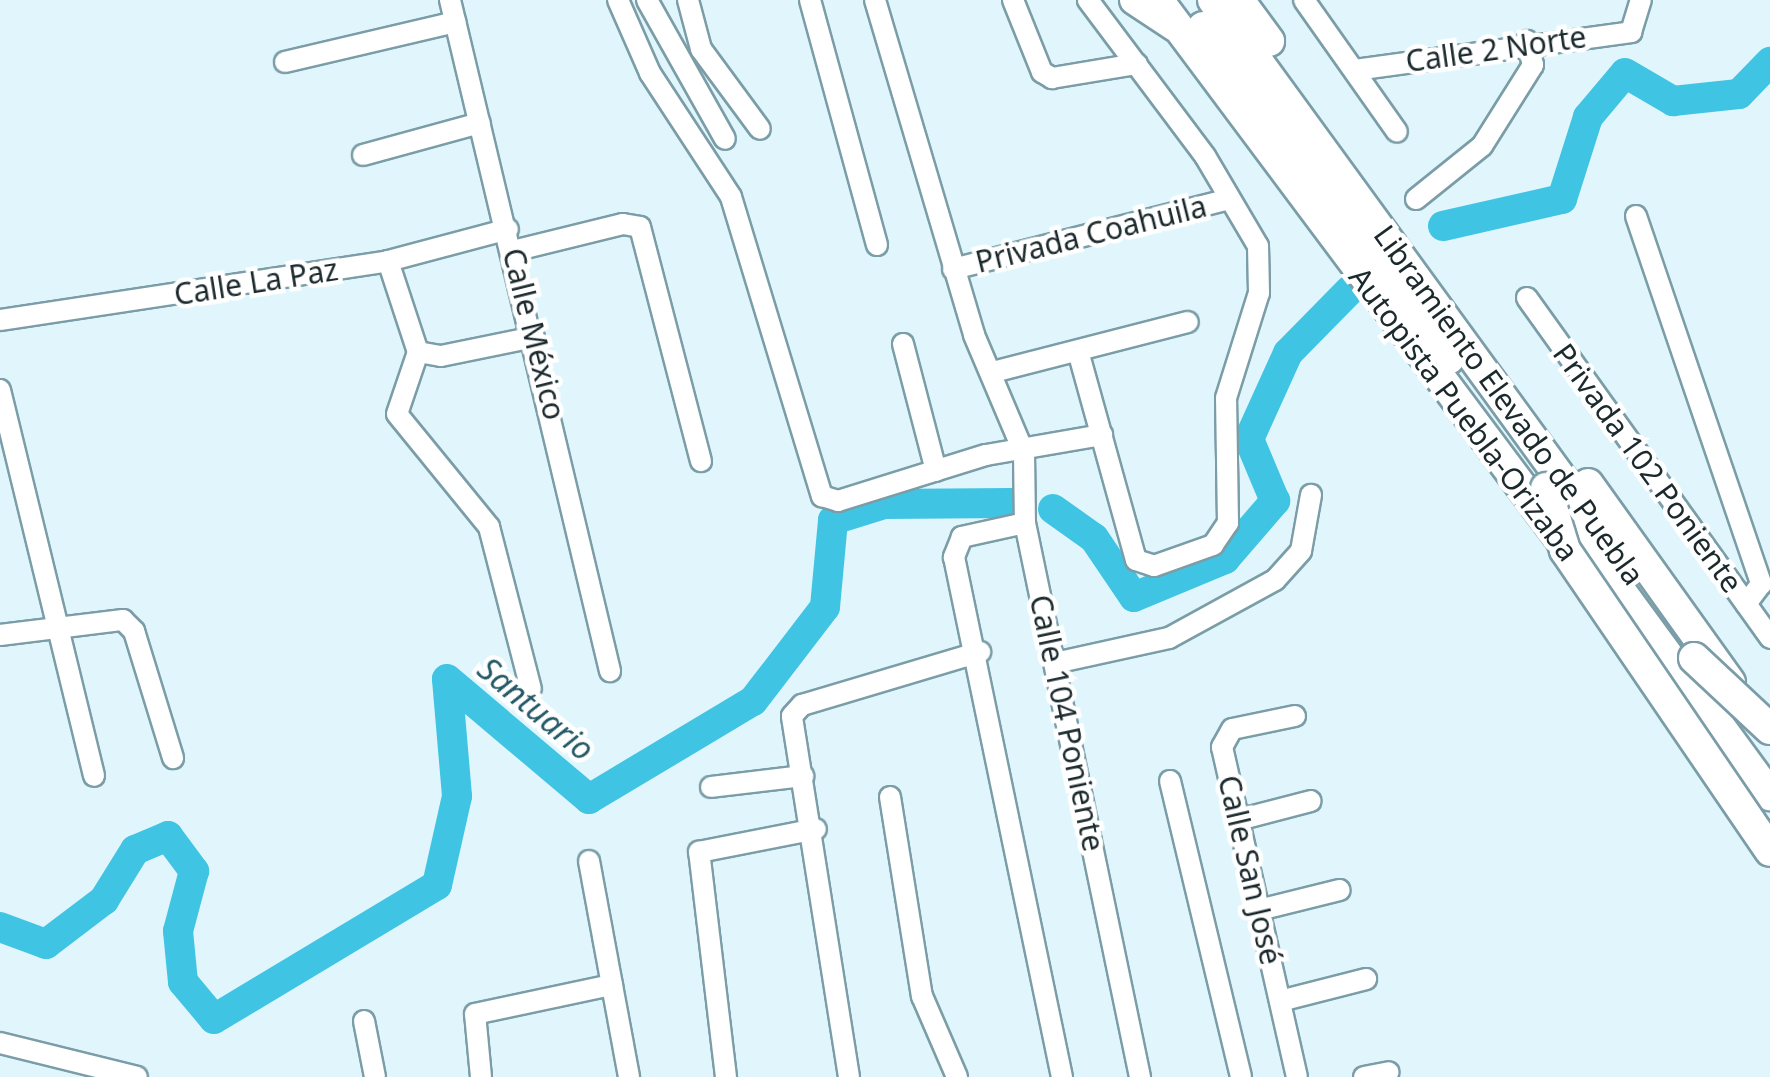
<!DOCTYPE html>
<meta charset="utf-8">
<style>
body{margin:0}
#map{position:relative;width:1770px;height:1077px;overflow:hidden;background:#e0f6fc;font-family:"Noto Sans",sans-serif}
div>[style]{position:absolute}
[style*='--x']{left:calc(var(--x)*1px);top:calc(var(--y)*1px);width:calc(var(--w)*1px);rotate:calc(var(--a)*1deg)}
.river>*{height:30px;margin:-15px;padding:0 15px;transform-origin:15px;border-radius:15px;background:#40c4e3}
.roads{filter:drop-shadow(2px 0 #7b9da7) drop-shadow(-2px 0 #7b9da7) drop-shadow(0 2px #7b9da7) drop-shadow(0 -2px #7b9da7)}
.minor>*{height:20px;margin:-10px;padding:0 10px;transform-origin:10px;border-radius:10px;background:#fff}
.major>*{height:28px;margin:-14px;padding:0 14px;transform-origin:14px;border-radius:14px;background:#fff}
.highway>*{height:30px;margin:-15px;padding:0 15px;transform-origin:15px;border-radius:15px;background:#fff}
.bridges{filter:drop-shadow(2px 0 #7b9da7) drop-shadow(-2px 0 #7b9da7) drop-shadow(0 2px #7b9da7) drop-shadow(0 -2px #7b9da7)}
.highway-bridge>*{height:30px;margin:-15px;padding:0 15px;transform-origin:15px;border-radius:15px;background:#fff}
span{translate:-50% -50%;white-space:nowrap;text-align:center;line-height:1.15;-webkit-text-stroke:9px #fff;paint-order:stroke}
.street-label{font-size:30px;color:#1b292d}
.water-label{font-size:32px;color:#235865;font-style:italic}
</style>
<div id="map">
<div class="river">
<div style="--x:1443;--y:226;--w:122;--a:-12.8"></div>
<div style="--x:1562;--y:199;--w:86;--a:-72.4"></div>
<div style="--x:1588;--y:117;--w:57;--a:-49.9"></div>
<div style="--x:1625;--y:73;--w:56;--a:30.3"></div>
<div style="--x:1673;--y:101;--w:66;--a:-6.1"></div>
<div style="--x:1739;--y:94;--w:45;--a:-45.9"></div>
<div style="--x:1053;--y:509;--w:50;--a:35.3"></div>
<div style="--x:1094;--y:538;--w:71;--a:55.9"></div>
<div style="--x:1134;--y:597;--w:99;--a:-22.7"></div>
<div style="--x:1225;--y:559;--w:77;--a:-49.2"></div>
<div style="--x:1275;--y:501;--w:67;--a:-112.8"></div>
<div style="--x:1249;--y:439;--w:94;--a:-65.6"></div>
<div style="--x:1288;--y:353;--w:88;--a:-45.5"></div>
<div style="--x:0;--y:927;--w:49;--a:20.3"></div>
<div style="--x:46;--y:944;--w:73;--a:-37.2"></div>
<div style="--x:104;--y:900;--w:59;--a:-58.2"></div>
<div style="--x:135;--y:850;--w:36;--a:-23"></div>
<div style="--x:168;--y:836;--w:44;--a:53.4"></div>
<div style="--x:194;--y:871;--w:62;--a:104.9"></div>
<div style="--x:178;--y:931;--w:51;--a:84.4"></div>
<div style="--x:183;--y:982;--w:48;--a:50"></div>
<div style="--x:214;--y:1019;--w:260;--a:-31"></div>
<div style="--x:437;--y:885;--w:91;--a:-77.3"></div>
<div style="--x:457;--y:796;--w:117;--a:-94.9"></div>
<div style="--x:447;--y:679;--w:186;--a:40.2"></div>
<div style="--x:589;--y:799;--w:191;--a:-30.9"></div>
<div style="--x:753;--y:701;--w:118;--a:-52.5"></div>
<div style="--x:825;--y:607;--w:87;--a:-84.7"></div>
<div style="--x:833;--y:520;--w:53;--a:-17.4"></div>
<div style="--x:884;--y:504;--w:128;--a:-0.4"></div>
</div>
<div class="roads">
<div class="minor">
<div style="--x:450;--y:0;--w:690;--a:76.59"></div>
<div style="--x:618;--y:0;--w:80;--a:66.3"></div>
<div style="--x:650;--y:73;--w:148;--a:56.8"></div>
<div style="--x:731;--y:197;--w:313;--a:73.1"></div>
<div style="--x:822;--y:496;--w:17;--a:17"></div>
<div style="--x:838;--y:501;--w:155;--a:-17.3"></div>
<div style="--x:986;--y:455;--w:118;--a:-9.8"></div>
<div style="--x:647;--y:0;--w:159;--a:60.7"></div>
<div style="--x:688;--y:0;--w:51;--a:75.1"></div>
<div style="--x:701;--y:49;--w:99;--a:53.6"></div>
<div style="--x:810;--y:0;--w:254;--a:74.7"></div>
<div style="--x:875;--y:0;--w:349;--a:73.5"></div>
<div style="--x:974;--y:335;--w:128;--a:67"></div>
<div style="--x:1024;--y:453;--w:70;--a:89.2"></div>
<div style="--x:1025;--y:523;--w:566;--a:78.27"></div>
<div style="--x:1013;--y:0;--w:78;--a:68.1"></div>
<div style="--x:1042;--y:72;--w:12;--a:31"></div>
<div style="--x:1052;--y:78;--w:86;--a:-9.4"></div>
<div style="--x:1304;--y:0;--w:161;--a:54.8"></div>
<div style="--x:285;--y:62;--w:175;--a:-13.2"></div>
<div style="--x:1355;--y:70;--w:279;--a:-7.8"></div>
<div style="--x:1631;--y:32;--w:34;--a:-73"></div>
<div style="--x:363;--y:155;--w:121;--a:-15.3"></div>
<div style="--x:1416;--y:199;--w:85;--a:-38.8"></div>
<div style="--x:1482;--y:146;--w:96;--a:-57.8"></div>
<div style="--x:1533;--y:65;--w:25;--a:-104"></div>
<div style="--x:1636;--y:216;--w:389;--a:71.2"></div>
<div style="--x:1761;--y:584;--w:25;--a:127"></div>
<div style="--x:513;--y:251;--w:113;--a:-13.8"></div>
<div style="--x:623;--y:224;--w:17;--a:10"></div>
<div style="--x:640;--y:227;--w:242;--a:75.4"></div>
<div style="--x:388;--y:261;--w:96;--a:71.8"></div>
<div style="--x:418;--y:352;--w:23;--a:10"></div>
<div style="--x:441;--y:356;--w:95;--a:-11.5"></div>
<div style="--x:953;--y:269;--w:285;--a:-14.2"></div>
<div style="--x:1527;--y:298;--w:418;--a:54.4"></div>
<div style="--x:0;--y:320;--w:392;--a:-8.6"></div>
<div style="--x:388;--y:261;--w:124;--a:-14.9"></div>
<div style="--x:903;--y:344;--w:131;--a:75.4"></div>
<div style="--x:1078;--y:351;--w:217;--a:74.5"></div>
<div style="--x:1136;--y:560;--w:19;--a:18"></div>
<div style="--x:1154;--y:566;--w:63;--a:-19.6"></div>
<div style="--x:1213;--y:545;--w:27;--a:-56"></div>
<div style="--x:1228;--y:523;--w:125;--a:-90.9"></div>
<div style="--x:1226;--y:398;--w:110;--a:-72.6"></div>
<div style="--x:1259;--y:293;--w:47;--a:-91.2"></div>
<div style="--x:1258;--y:246;--w:104;--a:-120.5"></div>
<div style="--x:1205;--y:156;--w:195;--a:-126.9"></div>
<div style="--x:418;--y:352;--w:65;--a:108.7"></div>
<div style="--x:397;--y:414;--w:146;--a:50.8"></div>
<div style="--x:489;--y:527;--w:167;--a:75.5"></div>
<div style="--x:993;--y:372;--w:201;--a:-14.4"></div>
<div style="--x:0;--y:390;--w:397;--a:76.3"></div>
<div style="--x:1025;--y:523;--w:65;--a:167.5"></div>
<div style="--x:962;--y:537;--w:22;--a:112"></div>
<div style="--x:954;--y:557;--w:531;--a:78.27"></div>
<div style="--x:0;--y:635;--w:124;--a:-7"></div>
<div style="--x:123;--y:620;--w:16;--a:45"></div>
<div style="--x:134;--y:631;--w:133;--a:72.9"></div>
<div style="--x:1055;--y:663;--w:117;--a:-12.4"></div>
<div style="--x:1169;--y:638;--w:121;--a:-28.7"></div>
<div style="--x:1275;--y:580;--w:39;--a:-48"></div>
<div style="--x:1301;--y:551;--w:57;--a:-79.9"></div>
<div style="--x:1295;--y:716;--w:64;--a:168.3"></div>
<div style="--x:1232;--y:729;--w:21;--a:119"></div>
<div style="--x:1222;--y:747;--w:338;--a:77.2"></div>
<div style="--x:1170;--y:781;--w:304;--a:76.5"></div>
<div style="--x:711;--y:787;--w:93;--a:-6.8"></div>
<div style="--x:890;--y:797;--w:202;--a:80.9"></div>
<div style="--x:922;--y:996;--w:88;--a:66.6"></div>
<div style="--x:1238;--y:820;--w:75;--a:-14.6"></div>
<div style="--x:589;--y:861;--w:220;--a:79.5"></div>
<div style="--x:1259;--y:910;--w:83;--a:-13.9"></div>
<div style="--x:1280;--y:1001;--w:89;--a:-14.3"></div>
<div style="--x:364;--y:1021;--w:57;--a:78.9"></div>
<div style="--x:0;--y:1043;--w:141;--a:13.9"></div>
<div style="--x:481;--y:1077;--w:63;--a:-95.4"></div>
<div style="--x:475;--y:1014;--w:140;--a:-12"></div>
<div style="--x:726;--y:1077;--w:227;--a:-96.8"></div>
<div style="--x:699;--y:852;--w:119;--a:-11.1"></div>
<div style="--x:849;--y:1077;--w:365;--a:-99"></div>
<div style="--x:792;--y:716;--w:15;--a:-48"></div>
<div style="--x:802;--y:705;--w:186;--a:-16.6"></div>
<div style="--x:1364;--y:1077;--w:25;--a:-11"></div>
</div>
<div class="major">
<div style="--x:1134;--y:0;--w:49;--a:33.4"></div>
</div>
<div class="highway">
<div style="--x:1158;--y:0;--w:672;--a:53.23"></div>
<div style="--x:1213;--y:0;--w:641;--a:53.95"></div>
<div style="--x:1239;--y:0;--w:51;--a:53.8"></div>
<div style="--x:1203;--y:27;--w:413;--a:53.5"></div>
<div style="--x:1588;--y:484;--w:244;--a:54.4"></div>
<div style="--x:1557;--y:504;--w:361;--a:53.8"></div>
</div>
</div>
<div class="bridges">
<div class="highway-bridge">
<div style="--x:1546;--y:488;--w:65;--a:73"></div>
<div style="--x:1565;--y:550;--w:364;--a:55.7"></div>
<div style="--x:1694;--y:658;--w:104;--a:43.1"></div>
</div>
</div>
<div class="street-label">
<span style="left:1496px;top:49px;rotate:-8deg">Calle 2 Norte</span>
<span style="left:1091px;top:234px;rotate:-14deg">Privada Coahuila</span>
<span style="left:256px;top:282px;rotate:-9deg">Calle La Paz</span>
<span style="left:534px;top:334px;rotate:76deg">Calle México</span>
<span style="left:1509px;top:405px;rotate:54deg">Libramiento Elevado de Puebla</span>
<span style="left:1464px;top:414px;rotate:53deg">Autopista Puebla-Orizaba</span>
<span style="left:1648px;top:468px;rotate:54deg">Privada 102 Poniente</span>
<span style="left:1067px;top:723px;rotate:78deg">Calle 104 Poniente</span>
<span style="left:1250px;top:870px;rotate:77deg">Calle San José</span>
</div>
<div class="water-label">
<span style="left:536px;top:709px;rotate:40deg">Santuario</span>
</div>
</div>
